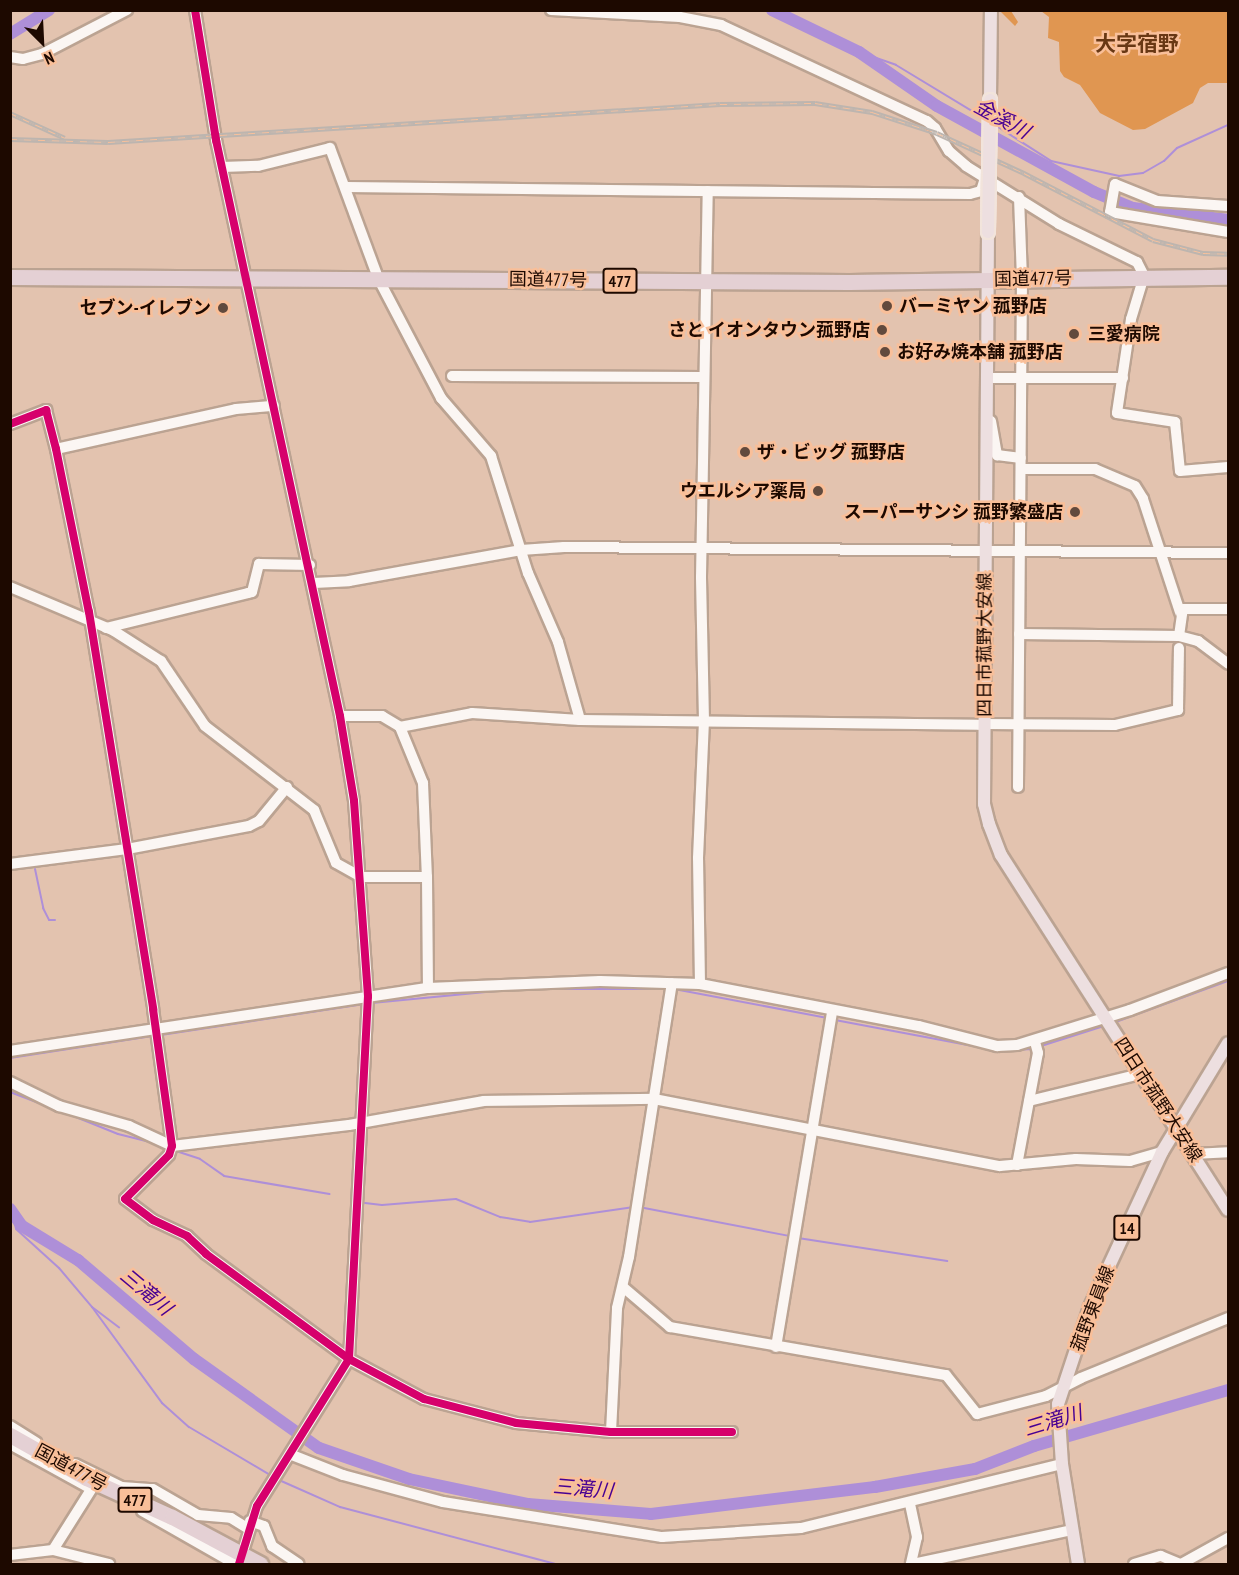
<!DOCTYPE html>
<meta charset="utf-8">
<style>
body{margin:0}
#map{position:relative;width:1239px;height:1575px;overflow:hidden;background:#e3c3af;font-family:"PT Sans Narrow","Noto Sans JP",sans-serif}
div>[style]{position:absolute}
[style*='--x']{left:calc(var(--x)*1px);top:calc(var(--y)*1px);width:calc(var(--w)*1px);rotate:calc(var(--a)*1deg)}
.forest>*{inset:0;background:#e09651}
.stream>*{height:2px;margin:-1px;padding:0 1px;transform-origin:1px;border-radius:1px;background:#ae8fd8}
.river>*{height:12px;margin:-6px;padding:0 6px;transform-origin:6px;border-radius:6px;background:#ae8fd8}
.roads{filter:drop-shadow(2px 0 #bba392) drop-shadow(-2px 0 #bba392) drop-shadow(0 2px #bba392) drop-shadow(0 -2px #bba392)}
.minor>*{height:10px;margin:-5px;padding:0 5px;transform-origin:5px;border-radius:5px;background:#fbf6f3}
.major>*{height:12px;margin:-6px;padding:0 6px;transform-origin:6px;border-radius:6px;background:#eddfe0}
.highway>*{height:15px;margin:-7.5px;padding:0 7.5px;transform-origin:7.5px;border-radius:7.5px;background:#e4d0d4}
.rail>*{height:4.5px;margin-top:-2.25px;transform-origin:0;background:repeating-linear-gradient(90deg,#f9bf99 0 7px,#bdb5af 0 14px);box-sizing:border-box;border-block:2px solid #bdb5af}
.bridges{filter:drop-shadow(2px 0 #f2e4db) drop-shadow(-2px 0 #f2e4db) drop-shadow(0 2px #f2e4db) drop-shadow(0 -2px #f2e4db)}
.major-bridge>*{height:12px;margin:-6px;padding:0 6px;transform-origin:6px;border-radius:6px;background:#eddfe0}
.cycleway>*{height:8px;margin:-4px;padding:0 4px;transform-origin:4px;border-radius:4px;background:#d6006c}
.dots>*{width:16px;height:16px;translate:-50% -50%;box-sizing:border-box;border:3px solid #f9bf99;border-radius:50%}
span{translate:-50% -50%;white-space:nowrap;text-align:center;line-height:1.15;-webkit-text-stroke:5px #f9bf99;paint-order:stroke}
.shield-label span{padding:2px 4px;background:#f9bf99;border:2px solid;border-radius:4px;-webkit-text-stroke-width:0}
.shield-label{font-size:16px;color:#1d0900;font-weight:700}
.street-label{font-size:18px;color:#1d0900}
.poi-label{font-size:18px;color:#1d0900;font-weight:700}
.left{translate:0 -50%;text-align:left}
.right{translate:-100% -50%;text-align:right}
.water-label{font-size:20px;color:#470093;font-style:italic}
.quarter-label{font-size:21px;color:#683814;font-weight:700}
.frame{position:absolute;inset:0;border:12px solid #1d0900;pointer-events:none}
.north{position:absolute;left:12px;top:12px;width:60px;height:60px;-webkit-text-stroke:4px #f9bf99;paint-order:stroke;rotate:156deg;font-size:16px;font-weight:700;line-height:24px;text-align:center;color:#1d0900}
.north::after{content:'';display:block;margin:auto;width:21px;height:27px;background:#1d0900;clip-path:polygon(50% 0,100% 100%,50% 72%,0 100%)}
</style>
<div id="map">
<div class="forest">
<div style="clip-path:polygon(1000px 11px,1011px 11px,1018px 22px,1015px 26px)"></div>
<div style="clip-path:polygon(1041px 11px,1228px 11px,1228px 83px,1208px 83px,1200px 88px,1193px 103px,1145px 129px,1133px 130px,1100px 113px,1080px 85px,1064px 77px,1060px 71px,1059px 42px,1048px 38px,1049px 17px)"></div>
</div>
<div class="stream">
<div style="--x:859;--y:52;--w:39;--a:19"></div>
<div style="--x:896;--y:65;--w:104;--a:31.2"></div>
<div style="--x:995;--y:125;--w:67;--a:32.7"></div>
<div style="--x:1051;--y:161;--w:70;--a:12.4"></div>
<div style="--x:1119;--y:176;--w:24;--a:-7"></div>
<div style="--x:1143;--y:173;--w:24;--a:-30"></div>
<div style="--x:1164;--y:161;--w:18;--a:-45"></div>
<div style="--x:1177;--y:148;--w:56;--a:-24.3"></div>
<div style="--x:35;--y:869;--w:40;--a:78"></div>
<div style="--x:43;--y:908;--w:13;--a:63"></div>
<div style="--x:49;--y:920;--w:6;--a:0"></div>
<div style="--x:521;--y:989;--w:147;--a:0"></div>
<div style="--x:674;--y:989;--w:156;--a:10.7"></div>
<div style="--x:372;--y:1003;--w:135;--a:-5.5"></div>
<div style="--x:835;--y:1020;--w:162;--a:10.7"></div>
<div style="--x:1113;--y:1023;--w:122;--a:-20.1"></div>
<div style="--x:161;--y:1035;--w:204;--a:-8.7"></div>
<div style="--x:1041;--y:1046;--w:66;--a:-17.6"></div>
<div style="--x:1012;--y:1050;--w:21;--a:-3"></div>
<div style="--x:10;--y:1058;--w:144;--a:-8.8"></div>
<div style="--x:10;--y:1092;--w:45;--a:20.9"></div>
<div style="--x:66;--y:1113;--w:56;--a:22"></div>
<div style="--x:118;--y:1134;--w:34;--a:14"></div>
<div style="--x:176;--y:1151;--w:25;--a:18"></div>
<div style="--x:200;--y:1159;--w:29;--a:35"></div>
<div style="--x:224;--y:1176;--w:107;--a:9.7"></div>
<div style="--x:365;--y:1203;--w:17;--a:7"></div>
<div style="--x:382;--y:1205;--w:74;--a:-4.6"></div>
<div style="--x:456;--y:1199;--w:48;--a:22.2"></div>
<div style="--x:500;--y:1217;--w:30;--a:9"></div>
<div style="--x:530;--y:1222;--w:105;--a:-8.2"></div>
<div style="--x:639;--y:1207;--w:154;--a:10.9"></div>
<div style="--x:12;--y:1210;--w:19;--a:78"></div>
<div style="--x:16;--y:1229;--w:58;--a:42.2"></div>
<div style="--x:59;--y:1268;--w:51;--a:49.8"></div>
<div style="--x:92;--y:1307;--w:119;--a:53.9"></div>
<div style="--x:162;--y:1403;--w:36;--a:42"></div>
<div style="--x:189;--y:1427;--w:96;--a:30.6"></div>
<div style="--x:798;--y:1238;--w:151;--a:8.8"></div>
<div style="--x:92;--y:1307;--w:34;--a:37"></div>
<div style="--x:279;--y:1480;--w:67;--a:23.9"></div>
<div style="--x:340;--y:1507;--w:222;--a:14.8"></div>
</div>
<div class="river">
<div style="--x:772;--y:10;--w:97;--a:25.8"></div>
<div style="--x:859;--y:52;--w:95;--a:34.7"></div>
<div style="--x:937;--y:106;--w:179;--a:28.7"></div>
<div style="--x:1094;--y:192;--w:42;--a:22.3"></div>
<div style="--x:1133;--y:208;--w:96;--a:7.2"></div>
<div style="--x:10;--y:34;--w:46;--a:-31.6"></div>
<div style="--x:10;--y:1209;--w:21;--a:55"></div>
<div style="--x:22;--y:1226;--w:66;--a:31.3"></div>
<div style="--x:78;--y:1260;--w:153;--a:40.5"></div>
<div style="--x:194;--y:1359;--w:153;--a:35.5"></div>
<div style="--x:319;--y:1448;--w:95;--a:19"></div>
<div style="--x:409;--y:1479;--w:122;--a:11.9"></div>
<div style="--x:528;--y:1504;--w:123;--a:4.6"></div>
<div style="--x:651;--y:1514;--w:226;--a:-6.9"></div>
<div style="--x:875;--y:1487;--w:102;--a:-10.2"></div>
<div style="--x:975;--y:1469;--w:63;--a:-21.3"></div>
<div style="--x:1034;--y:1446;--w:202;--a:-16.1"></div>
</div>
<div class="roads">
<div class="minor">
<div style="--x:195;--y:10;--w:132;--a:80.8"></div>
<div style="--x:216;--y:140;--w:589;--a:77.85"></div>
<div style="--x:340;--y:716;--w:86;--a:80.6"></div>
<div style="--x:354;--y:801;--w:196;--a:85.9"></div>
<div style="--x:368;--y:996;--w:363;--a:93"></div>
<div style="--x:349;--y:1359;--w:173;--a:122"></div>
<div style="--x:257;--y:1506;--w:61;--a:107.2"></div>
<div style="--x:551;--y:10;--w:129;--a:3.1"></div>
<div style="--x:680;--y:17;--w:42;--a:11"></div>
<div style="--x:721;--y:25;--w:227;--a:25"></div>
<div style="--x:927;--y:121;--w:11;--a:41"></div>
<div style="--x:935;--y:128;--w:27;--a:59"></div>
<div style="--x:949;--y:151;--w:23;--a:41"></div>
<div style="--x:966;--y:166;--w:110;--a:31.9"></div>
<div style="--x:1059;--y:224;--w:87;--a:26"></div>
<div style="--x:1137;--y:262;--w:16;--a:63"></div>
<div style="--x:1144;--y:276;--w:45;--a:106.8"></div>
<div style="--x:1131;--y:319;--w:95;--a:98.5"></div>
<div style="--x:1117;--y:413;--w:59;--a:8.8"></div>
<div style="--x:1175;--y:422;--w:49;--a:84.2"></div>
<div style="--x:1180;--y:471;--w:48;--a:-4.8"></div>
<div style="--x:10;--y:57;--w:13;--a:9"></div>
<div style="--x:23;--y:59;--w:20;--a:-15"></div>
<div style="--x:42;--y:54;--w:96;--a:-27.4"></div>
<div style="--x:222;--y:167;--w:36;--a:-2"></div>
<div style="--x:258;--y:166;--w:74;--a:-14"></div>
<div style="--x:330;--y:148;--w:139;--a:69.7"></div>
<div style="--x:378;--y:278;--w:136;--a:62.3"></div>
<div style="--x:441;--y:398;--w:77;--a:49.2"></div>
<div style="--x:491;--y:456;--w:123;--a:72.5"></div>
<div style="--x:528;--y:573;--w:75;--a:66.5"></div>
<div style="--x:558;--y:642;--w:81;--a:74.2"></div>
<div style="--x:346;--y:187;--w:624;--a:0.64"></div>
<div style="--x:970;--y:194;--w:11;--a:-15"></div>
<div style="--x:981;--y:191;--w:14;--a:-73"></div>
<div style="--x:1228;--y:206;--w:71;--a:-176"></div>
<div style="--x:1157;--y:201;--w:45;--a:-158"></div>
<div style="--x:1115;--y:184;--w:28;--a:100"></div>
<div style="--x:1110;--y:212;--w:120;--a:9.6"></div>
<div style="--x:452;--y:376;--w:252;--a:0.2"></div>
<div style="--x:988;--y:378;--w:135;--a:0"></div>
<div style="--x:991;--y:421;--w:35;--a:80"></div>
<div style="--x:997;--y:455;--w:24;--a:7"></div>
<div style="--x:10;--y:424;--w:39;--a:-21"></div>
<div style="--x:46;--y:410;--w:40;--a:75.6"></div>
<div style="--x:56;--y:449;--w:166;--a:78.6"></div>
<div style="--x:89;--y:612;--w:402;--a:80.8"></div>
<div style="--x:153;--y:1009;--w:138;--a:82.1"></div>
<div style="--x:172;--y:1146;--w:9;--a:108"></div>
<div style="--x:169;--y:1155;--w:62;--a:135"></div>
<div style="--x:125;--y:1199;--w:35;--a:37"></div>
<div style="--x:153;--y:1220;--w:38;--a:25"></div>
<div style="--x:187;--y:1236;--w:26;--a:43"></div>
<div style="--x:206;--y:1254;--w:177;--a:36.3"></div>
<div style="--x:349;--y:1359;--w:85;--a:28.1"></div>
<div style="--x:424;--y:1399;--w:95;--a:14.6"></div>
<div style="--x:516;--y:1423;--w:95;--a:5.4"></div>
<div style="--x:611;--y:1432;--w:121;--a:0"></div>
<div style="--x:56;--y:449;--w:184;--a:-12.5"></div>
<div style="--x:236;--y:409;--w:38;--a:-5"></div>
<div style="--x:1021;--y:469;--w:74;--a:0"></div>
<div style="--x:1095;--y:469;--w:43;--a:23"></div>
<div style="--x:1135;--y:486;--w:15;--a:58"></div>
<div style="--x:1143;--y:499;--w:119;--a:71.9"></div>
<div style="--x:314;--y:583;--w:35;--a:-3"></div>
<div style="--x:349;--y:581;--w:175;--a:-10.2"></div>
<div style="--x:521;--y:550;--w:43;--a:-4"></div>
<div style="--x:564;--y:547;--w:664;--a:0.52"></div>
<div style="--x:10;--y:587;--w:113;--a:22.9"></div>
<div style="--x:114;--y:631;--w:56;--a:32.6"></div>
<div style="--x:161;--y:661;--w:78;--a:55.9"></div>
<div style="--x:205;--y:726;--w:138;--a:37.6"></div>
<div style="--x:314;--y:810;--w:57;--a:67.5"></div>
<div style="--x:336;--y:863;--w:29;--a:29"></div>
<div style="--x:361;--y:877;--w:66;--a:0"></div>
<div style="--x:427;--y:877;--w:111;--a:89.5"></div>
<div style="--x:106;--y:628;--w:146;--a:-13.8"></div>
<div style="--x:248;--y:593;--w:4;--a:-14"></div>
<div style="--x:252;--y:592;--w:29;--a:-76"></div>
<div style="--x:259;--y:564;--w:51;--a:1.1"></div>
<div style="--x:1019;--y:634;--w:160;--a:0.7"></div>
<div style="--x:1179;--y:636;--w:20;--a:15"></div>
<div style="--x:1198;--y:641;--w:38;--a:37"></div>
<div style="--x:1179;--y:636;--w:27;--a:-82"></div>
<div style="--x:1183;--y:609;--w:45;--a:0"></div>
<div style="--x:340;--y:716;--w:42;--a:0"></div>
<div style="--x:382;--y:716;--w:21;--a:31"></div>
<div style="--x:400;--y:727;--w:73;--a:-11"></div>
<div style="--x:472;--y:713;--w:108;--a:3.7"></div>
<div style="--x:580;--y:720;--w:405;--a:0.7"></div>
<div style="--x:985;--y:724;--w:130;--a:0.4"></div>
<div style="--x:1115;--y:725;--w:65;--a:-13.4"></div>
<div style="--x:1178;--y:710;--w:62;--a:-89.1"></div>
<div style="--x:400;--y:727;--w:61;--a:67.7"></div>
<div style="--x:423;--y:783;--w:94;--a:87.6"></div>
<div style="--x:1018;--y:787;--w:508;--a:-89.55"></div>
<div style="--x:1022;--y:279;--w:82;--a:-92.1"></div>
<div style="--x:10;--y:864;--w:118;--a:-7.3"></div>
<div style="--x:127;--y:849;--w:124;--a:-10.7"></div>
<div style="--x:249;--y:826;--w:11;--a:-27"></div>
<div style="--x:259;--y:821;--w:44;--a:-50.5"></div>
<div style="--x:700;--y:984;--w:126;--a:-90.9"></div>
<div style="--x:698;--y:858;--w:137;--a:-87.5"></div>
<div style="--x:704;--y:721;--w:144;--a:-91.2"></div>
<div style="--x:701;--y:577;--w:386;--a:-89"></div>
<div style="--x:10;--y:1051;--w:423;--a:-8.6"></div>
<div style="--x:428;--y:988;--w:172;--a:-2.3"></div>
<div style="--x:600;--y:981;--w:100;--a:1.7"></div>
<div style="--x:700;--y:984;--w:223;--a:10.9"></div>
<div style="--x:919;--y:1026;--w:81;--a:14.4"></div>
<div style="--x:997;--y:1046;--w:20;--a:-3"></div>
<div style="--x:1017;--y:1045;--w:118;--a:-17.2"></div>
<div style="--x:1130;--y:1010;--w:105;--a:-20.7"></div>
<div style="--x:10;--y:1082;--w:55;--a:26.1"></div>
<div style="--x:59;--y:1106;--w:73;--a:15.9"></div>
<div style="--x:129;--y:1126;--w:47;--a:24.9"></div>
<div style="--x:172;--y:1146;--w:178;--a:-6.8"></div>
<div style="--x:349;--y:1125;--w:137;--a:-10.1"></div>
<div style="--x:484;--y:1101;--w:170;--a:-0.7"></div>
<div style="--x:654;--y:1099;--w:352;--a:11"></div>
<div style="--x:1000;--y:1166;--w:76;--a:-5.3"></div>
<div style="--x:1076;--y:1159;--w:54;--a:2.1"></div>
<div style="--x:1130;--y:1161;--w:33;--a:-16"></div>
<div style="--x:1029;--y:1101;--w:115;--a:-13.6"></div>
<div style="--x:1193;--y:1154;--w:35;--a:-3"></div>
<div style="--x:1017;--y:1165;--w:114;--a:-79.4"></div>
<div style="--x:1038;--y:1053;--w:11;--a:-105"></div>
<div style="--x:623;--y:1287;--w:62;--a:40.4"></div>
<div style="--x:670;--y:1327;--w:280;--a:9.9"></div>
<div style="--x:946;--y:1375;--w:50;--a:51.5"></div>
<div style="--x:977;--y:1414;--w:71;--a:-14.6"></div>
<div style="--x:1046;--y:1396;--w:39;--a:-27"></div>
<div style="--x:1081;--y:1378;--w:159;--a:-22.2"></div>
<div style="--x:776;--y:1347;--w:340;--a:-80.5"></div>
<div style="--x:10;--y:1426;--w:31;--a:32"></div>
<div style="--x:611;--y:1432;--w:124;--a:-87.2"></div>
<div style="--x:617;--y:1308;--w:52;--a:-76.8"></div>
<div style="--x:629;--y:1257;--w:277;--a:-81.1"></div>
<div style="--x:10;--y:1444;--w:87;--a:28.9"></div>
<div style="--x:292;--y:1455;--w:55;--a:21.4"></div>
<div style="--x:343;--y:1475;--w:104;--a:15.1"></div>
<div style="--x:443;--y:1502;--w:222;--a:9.1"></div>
<div style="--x:662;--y:1537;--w:139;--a:-3.7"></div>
<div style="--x:801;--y:1528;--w:269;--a:-13.8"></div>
<div style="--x:75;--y:1464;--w:52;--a:26.1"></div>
<div style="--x:122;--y:1487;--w:31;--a:4"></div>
<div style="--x:153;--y:1489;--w:52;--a:30"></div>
<div style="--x:198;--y:1515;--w:33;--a:5"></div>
<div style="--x:231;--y:1518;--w:19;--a:32"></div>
<div style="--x:910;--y:1504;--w:34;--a:78"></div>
<div style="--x:917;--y:1537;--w:28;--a:103"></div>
<div style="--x:142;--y:1511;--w:107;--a:29.7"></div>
<div style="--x:250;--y:1521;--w:15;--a:20"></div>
<div style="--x:264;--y:1526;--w:22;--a:68"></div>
<div style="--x:272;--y:1546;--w:32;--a:34"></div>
<div style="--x:53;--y:1550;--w:73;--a:-57.8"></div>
<div style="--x:10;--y:1555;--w:43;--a:-6.6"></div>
<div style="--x:53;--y:1550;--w:58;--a:14"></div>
<div style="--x:913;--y:1564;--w:162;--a:-12.1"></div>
<div style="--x:1134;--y:1564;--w:28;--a:-17"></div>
<div style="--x:1161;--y:1556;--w:21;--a:23"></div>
<div style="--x:1181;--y:1564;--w:54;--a:-29"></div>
</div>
<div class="major">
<div style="--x:990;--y:100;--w:90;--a:-89.4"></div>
<div style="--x:988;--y:232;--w:572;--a:90.4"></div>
<div style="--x:984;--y:804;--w:21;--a:76"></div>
<div style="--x:989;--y:824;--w:33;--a:69"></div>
<div style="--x:1001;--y:855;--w:421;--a:57.4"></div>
<div style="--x:1078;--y:1564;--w:101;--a:-99.1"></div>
<div style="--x:1062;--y:1464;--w:60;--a:-93.8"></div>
<div style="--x:1058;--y:1404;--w:102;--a:-71.7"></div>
<div style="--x:1090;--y:1307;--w:171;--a:-65.1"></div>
<div style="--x:1162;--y:1152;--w:127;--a:-58.8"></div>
</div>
<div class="highway">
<div style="--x:10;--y:277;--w:839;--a:0.34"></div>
<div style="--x:849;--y:282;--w:379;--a:-0.8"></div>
<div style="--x:10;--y:1435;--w:87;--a:29.5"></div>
<div style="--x:86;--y:1478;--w:94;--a:24.4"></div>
<div style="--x:172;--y:1517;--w:100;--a:28.1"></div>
</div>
</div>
<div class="rail">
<div style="--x:10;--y:113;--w:60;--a:24.4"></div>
<div style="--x:10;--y:139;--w:98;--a:1.8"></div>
<div style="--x:108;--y:142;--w:613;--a:-3.55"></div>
<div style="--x:720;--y:104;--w:95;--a:-0.6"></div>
<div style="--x:815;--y:103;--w:58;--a:9"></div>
<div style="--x:872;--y:112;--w:68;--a:17.9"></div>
<div style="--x:937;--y:133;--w:96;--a:24.7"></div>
<div style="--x:1024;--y:173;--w:145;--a:27.4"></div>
<div style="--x:1153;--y:240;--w:52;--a:14.6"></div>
<div style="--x:1203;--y:253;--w:25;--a:2"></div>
</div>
<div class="bridges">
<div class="major-bridge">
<div style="--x:988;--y:232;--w:132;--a:-89.1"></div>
</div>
</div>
<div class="cycleway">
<div style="--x:195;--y:10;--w:132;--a:80.8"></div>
<div style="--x:216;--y:140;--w:589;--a:77.85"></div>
<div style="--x:340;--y:716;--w:86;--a:80.6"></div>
<div style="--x:354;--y:801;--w:196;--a:85.9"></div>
<div style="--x:368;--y:996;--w:363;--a:93"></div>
<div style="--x:349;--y:1359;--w:173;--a:122"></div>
<div style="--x:257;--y:1506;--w:61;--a:107.2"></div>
<div style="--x:10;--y:424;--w:39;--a:-21"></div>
<div style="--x:46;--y:410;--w:40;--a:75.6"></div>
<div style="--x:56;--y:449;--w:166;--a:78.6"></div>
<div style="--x:89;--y:612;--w:402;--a:80.8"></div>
<div style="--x:153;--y:1009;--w:138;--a:82.1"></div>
<div style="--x:172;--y:1146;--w:9;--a:108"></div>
<div style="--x:169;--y:1155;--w:62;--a:135"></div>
<div style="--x:125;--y:1199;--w:35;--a:37"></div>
<div style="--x:153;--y:1220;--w:38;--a:25"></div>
<div style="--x:187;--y:1236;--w:26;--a:43"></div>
<div style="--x:206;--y:1254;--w:177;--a:36.3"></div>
<div style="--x:349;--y:1359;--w:85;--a:28.1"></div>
<div style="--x:424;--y:1399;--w:95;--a:14.6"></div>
<div style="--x:516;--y:1423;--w:95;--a:5.4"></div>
<div style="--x:611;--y:1432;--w:121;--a:0"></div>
</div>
<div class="dots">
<div style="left:887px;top:306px;background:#624a3d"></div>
<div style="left:223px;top:308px;background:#624a3d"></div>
<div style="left:882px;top:330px;background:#624a3d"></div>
<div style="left:1074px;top:334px;background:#624a3d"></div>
<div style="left:885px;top:352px;background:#624a3d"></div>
<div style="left:745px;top:452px;background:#624a3d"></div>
<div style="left:818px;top:491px;background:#624a3d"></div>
<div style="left:1075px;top:512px;background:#624a3d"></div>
</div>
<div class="shield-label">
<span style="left:620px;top:281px">477</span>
<span style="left:1127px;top:1228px">14</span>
<span style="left:135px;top:1500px">477</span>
</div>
<div class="street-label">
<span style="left:1033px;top:279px;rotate:-1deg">国道477号</span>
<span style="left:548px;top:280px;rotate:1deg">国道477号</span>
<span style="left:985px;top:645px;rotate:-90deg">四日市菰野大安線</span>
<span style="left:1158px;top:1100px;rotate:57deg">四日市菰野大安線</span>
<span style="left:1093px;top:1309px;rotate:-69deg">菰野東員線</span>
<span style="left:71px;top:1468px;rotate:28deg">国道477号</span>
</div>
<div class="poi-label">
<span class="left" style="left:899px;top:306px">バーミヤン 菰野店</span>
<span class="right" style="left:211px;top:308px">セブン-イレブン</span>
<span class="right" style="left:870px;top:330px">さと イオンタウン菰野店</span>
<span class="left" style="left:1088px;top:334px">三愛病院</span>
<span class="left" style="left:897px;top:352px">お好み焼本舗 菰野店</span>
<span class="left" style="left:757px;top:452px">ザ・ビッグ 菰野店</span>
<span class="right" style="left:806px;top:491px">ウエルシア薬局</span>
<span class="right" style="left:1063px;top:512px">スーパーサンシ 菰野繁盛店</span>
</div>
<div class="water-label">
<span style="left:1002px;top:119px;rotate:29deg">金溪川</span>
<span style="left:146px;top:1292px;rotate:40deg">三滝川</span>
<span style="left:1053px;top:1421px;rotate:-17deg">三滝川</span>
<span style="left:583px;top:1489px;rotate:5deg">三滝川</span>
</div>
<div class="quarter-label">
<span style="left:1137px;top:44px">大字宿野</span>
</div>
<div class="frame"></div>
<div class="north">N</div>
</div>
